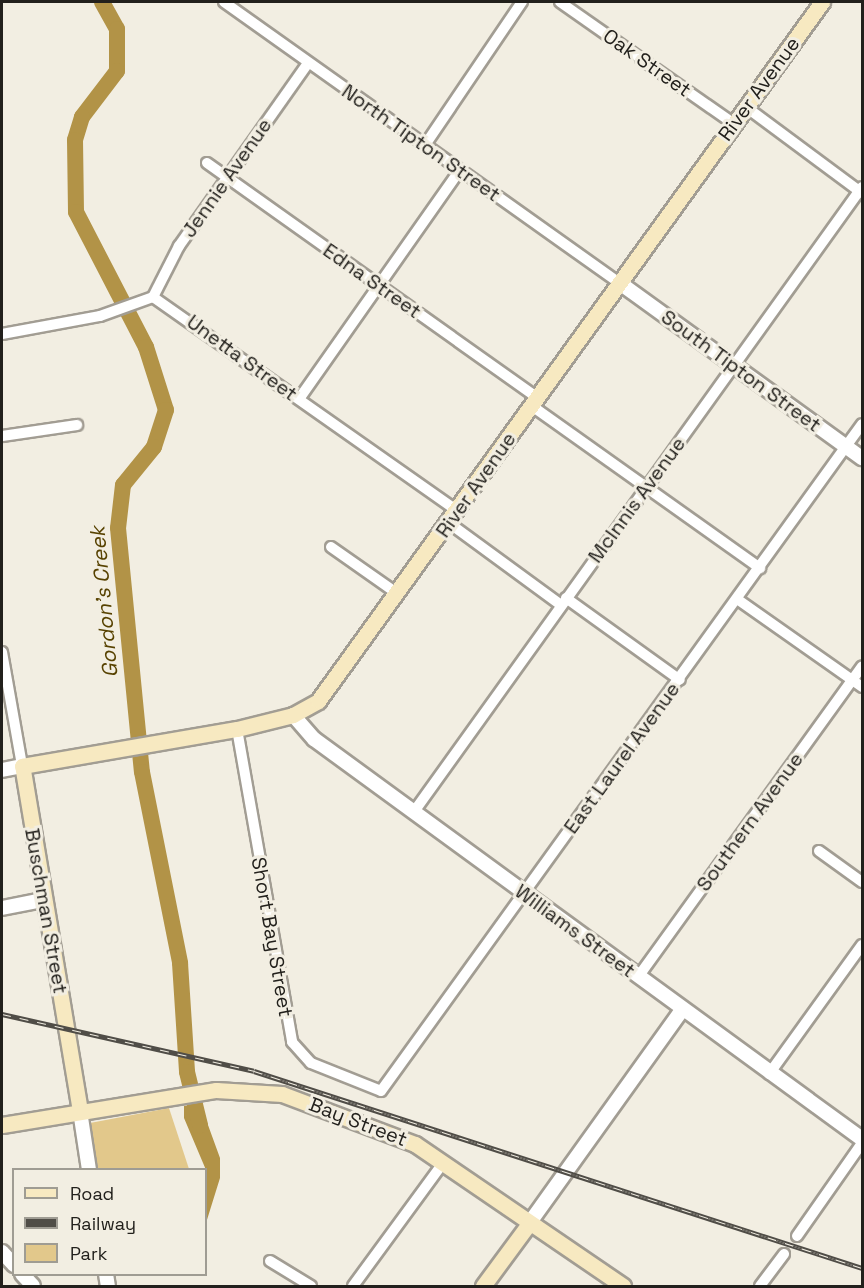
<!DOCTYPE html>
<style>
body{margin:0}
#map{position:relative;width:864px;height:1288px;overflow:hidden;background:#f2eee2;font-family:"Space Grotesk",sans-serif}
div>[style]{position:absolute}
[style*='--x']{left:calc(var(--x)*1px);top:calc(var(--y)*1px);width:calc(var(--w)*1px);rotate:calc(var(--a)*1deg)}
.green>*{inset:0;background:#e2c88b}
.water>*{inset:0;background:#b29347}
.river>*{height:16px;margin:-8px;padding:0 8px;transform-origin:8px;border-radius:8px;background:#b29347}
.roads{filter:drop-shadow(2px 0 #a29d93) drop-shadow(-2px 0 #a29d93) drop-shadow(0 2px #a29d93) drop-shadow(0 -2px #a29d93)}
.minor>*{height:10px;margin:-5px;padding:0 5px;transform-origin:5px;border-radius:5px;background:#fff}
.tertiary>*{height:14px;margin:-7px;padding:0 7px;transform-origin:7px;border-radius:7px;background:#fff}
.secondary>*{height:15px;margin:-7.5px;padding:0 7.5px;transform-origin:7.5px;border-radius:7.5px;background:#f7e9c1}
.rail>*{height:5px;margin-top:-2.5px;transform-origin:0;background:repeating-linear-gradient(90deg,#f2eee2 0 9px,#504d47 0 18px);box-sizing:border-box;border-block:2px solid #504d47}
span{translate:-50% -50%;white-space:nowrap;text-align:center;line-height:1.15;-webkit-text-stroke:6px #f2eee2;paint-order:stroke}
.street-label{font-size:20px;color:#22201c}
.water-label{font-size:21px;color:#574201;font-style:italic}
.frame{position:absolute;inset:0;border:3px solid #22201c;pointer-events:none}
.legend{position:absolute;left:12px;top:1168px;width:195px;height:108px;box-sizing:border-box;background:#f2eee2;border:2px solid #9f9c93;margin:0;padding:8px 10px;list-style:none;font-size:18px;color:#22201c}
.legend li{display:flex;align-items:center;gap:12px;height:30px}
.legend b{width:30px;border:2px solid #9f9c93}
</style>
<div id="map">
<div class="green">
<div style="clip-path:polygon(169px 1108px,189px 1169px,98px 1169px,90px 1123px)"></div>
</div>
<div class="water">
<div style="clip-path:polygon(200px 1103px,220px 1158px,220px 1178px,206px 1223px,206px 1170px,184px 1118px,184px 1106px)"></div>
</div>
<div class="river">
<div style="--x:102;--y:2;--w:31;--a:61"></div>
<div style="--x:117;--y:29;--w:42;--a:90"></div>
<div style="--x:117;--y:71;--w:58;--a:127.3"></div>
<div style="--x:82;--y:117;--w:24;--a:107"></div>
<div style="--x:75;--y:140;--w:72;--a:89.2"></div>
<div style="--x:76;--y:212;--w:152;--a:62.6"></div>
<div style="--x:146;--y:347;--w:66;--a:72.4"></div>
<div style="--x:166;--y:410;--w:39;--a:108"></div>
<div style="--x:154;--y:447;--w:49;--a:129.2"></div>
<div style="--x:123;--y:485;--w:43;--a:96.6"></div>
<div style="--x:118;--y:528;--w:245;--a:84.4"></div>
<div style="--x:142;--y:772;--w:195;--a:78.7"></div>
<div style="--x:180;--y:963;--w:109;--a:86.3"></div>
<div style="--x:187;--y:1072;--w:55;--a:76.2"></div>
</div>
<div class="roads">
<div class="minor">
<div style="--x:224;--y:2;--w:486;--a:35.4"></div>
<div style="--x:560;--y:2;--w:213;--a:35"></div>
<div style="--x:746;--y:107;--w:144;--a:36.6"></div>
<div style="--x:425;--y:145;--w:173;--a:-55.9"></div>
<div style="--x:207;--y:163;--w:406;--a:35.4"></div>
<div style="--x:153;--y:297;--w:57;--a:-63"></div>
<div style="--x:179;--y:246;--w:224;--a:-54.8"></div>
<div style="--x:2;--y:334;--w:100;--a:-10.4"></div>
<div style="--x:100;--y:316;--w:56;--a:-19.7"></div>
<div style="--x:153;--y:297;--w:372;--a:35.1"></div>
<div style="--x:299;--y:399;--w:280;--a:-54.9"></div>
<div style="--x:532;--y:406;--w:280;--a:35.4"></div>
<div style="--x:2;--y:436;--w:76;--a:-8.3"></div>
<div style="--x:449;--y:523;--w:139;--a:36.2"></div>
<div style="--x:331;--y:547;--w:82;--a:35"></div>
<div style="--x:566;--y:598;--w:140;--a:35.7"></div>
<div style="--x:737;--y:599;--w:153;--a:35.1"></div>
<div style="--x:2;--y:652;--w:116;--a:80"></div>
<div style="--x:237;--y:729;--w:318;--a:80"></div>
<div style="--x:292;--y:1042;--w:28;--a:48"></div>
<div style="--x:311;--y:1063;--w:75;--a:21.8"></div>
<div style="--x:381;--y:1091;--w:822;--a:-54.2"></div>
<div style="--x:413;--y:813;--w:770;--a:-54.35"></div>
<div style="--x:819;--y:851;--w:53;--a:35.8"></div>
<div style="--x:638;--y:977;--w:383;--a:-54.2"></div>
<div style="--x:769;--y:1074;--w:159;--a:-54.2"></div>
<div style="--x:797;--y:1236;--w:113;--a:-55"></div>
<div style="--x:270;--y:1261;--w:48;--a:31.4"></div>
<div style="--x:353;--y:1286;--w:152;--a:-53.8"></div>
<div style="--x:760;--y:1286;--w:40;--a:-53"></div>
</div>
<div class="tertiary">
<div style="--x:620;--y:283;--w:299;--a:35.9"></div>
<div style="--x:293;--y:715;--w:32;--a:49"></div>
<div style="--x:314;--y:739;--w:678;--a:36.13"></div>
<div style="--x:2;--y:770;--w:20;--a:-11"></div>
<div style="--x:2;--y:908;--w:42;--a:-11"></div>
<div style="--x:80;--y:1111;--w:60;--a:81.3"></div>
<div style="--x:528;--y:1225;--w:264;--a:-54.4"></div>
<div style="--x:2;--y:1252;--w:18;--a:47"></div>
<div style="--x:22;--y:1274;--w:16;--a:47"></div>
<div style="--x:106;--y:1274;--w:12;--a:81"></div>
</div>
<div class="secondary">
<div style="--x:80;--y:1111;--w:350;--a:-99.5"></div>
<div style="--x:22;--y:766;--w:218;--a:-9.8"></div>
<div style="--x:237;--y:729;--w:58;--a:-14"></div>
<div style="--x:293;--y:715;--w:29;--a:-29"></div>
<div style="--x:318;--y:701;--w:862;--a:-54.21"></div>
<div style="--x:2;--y:1125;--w:217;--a:-9.3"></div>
<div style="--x:216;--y:1090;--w:66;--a:3.5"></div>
<div style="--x:282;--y:1094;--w:142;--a:20.6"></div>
<div style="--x:415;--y:1144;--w:252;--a:34.3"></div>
<div style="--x:483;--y:1286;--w:76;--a:-53.6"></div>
</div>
</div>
<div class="rail">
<div style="--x:2;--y:1014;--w:258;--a:12.7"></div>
<div style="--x:254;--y:1071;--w:639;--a:17.95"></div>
</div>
<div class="street-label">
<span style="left:647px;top:63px;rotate:35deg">Oak Street</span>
<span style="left:759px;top:89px;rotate:-54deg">River Avenue</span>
<span style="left:421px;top:143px;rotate:35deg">North Tipton Street</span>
<span style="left:227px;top:178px;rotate:-55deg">Jennie Avenue</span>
<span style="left:372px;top:281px;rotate:35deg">Edna Street</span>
<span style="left:242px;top:358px;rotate:36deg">Unetta Street</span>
<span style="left:741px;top:371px;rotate:36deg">South Tipton Street</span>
<span style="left:476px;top:485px;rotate:-55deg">River Avenue</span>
<span style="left:637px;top:500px;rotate:-54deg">McInnis Avenue</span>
<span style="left:622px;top:758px;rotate:-54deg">East Laurel Avenue</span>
<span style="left:750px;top:822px;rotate:-54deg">Southern Avenue</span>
<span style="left:46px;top:911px;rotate:80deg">Buschman Street</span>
<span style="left:575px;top:931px;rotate:36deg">Williams Street</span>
<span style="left:272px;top:937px;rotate:80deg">Short Bay Street</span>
<span style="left:358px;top:1122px;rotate:21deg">Bay Street</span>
</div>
<div class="water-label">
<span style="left:104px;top:602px;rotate:-95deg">Gordon's Creek</span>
</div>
<div class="frame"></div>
<ul class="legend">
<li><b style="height:8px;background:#f7e9c1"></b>Road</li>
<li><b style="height:8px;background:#504d47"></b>Railway</li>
<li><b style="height:16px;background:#e2c88b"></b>Park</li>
</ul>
</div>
